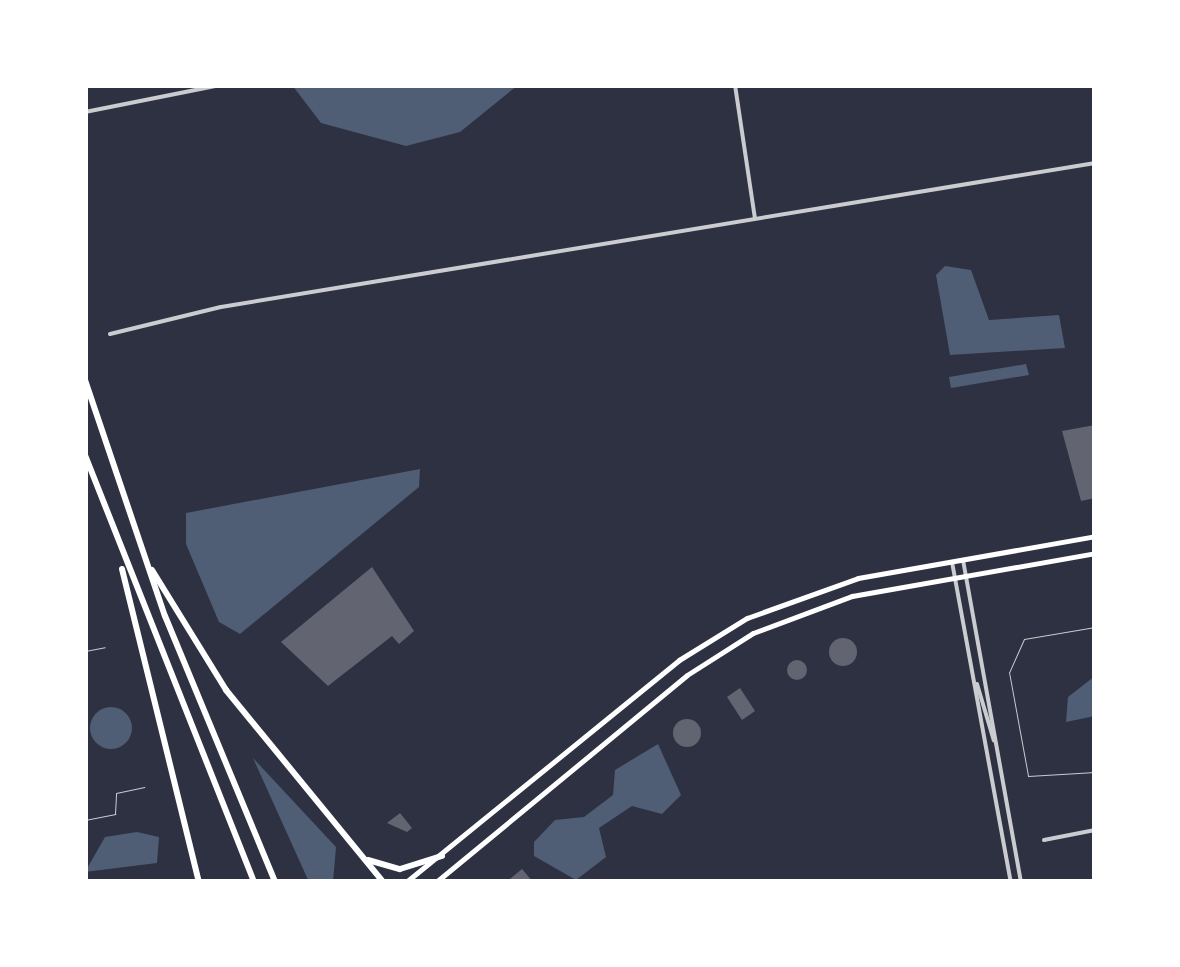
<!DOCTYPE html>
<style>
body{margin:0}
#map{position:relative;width:1180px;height:967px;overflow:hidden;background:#2d3142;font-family:Overpass,sans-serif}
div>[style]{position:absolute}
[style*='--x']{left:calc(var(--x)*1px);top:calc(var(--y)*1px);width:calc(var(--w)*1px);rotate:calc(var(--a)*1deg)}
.water>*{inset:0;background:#4f5d75}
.round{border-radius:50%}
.building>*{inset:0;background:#626471}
.service>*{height:1px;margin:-0.5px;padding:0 0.5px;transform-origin:0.5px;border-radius:0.5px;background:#caccd0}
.minor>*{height:4px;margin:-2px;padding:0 2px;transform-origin:2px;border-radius:2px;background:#caccd0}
.tertiary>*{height:4px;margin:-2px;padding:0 2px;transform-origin:2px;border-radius:2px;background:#caccd0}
.secondary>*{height:5px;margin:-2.5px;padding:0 2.5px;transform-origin:2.5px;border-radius:2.5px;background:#fff}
.motorway>*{height:6px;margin:-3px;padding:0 3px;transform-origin:3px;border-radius:3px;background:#fff}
span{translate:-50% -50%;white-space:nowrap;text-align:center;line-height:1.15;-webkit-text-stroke:8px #fff;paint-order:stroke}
.frame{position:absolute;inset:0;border:88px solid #fff;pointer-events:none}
</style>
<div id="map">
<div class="water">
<div style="clip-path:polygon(292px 85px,518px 85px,460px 132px,406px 146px,321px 123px)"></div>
<div style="clip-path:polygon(945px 266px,971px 270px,989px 320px,1059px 315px,1065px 348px,950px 355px,936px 275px)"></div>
<div style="clip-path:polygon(1026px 364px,1029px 375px,951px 388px,949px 377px)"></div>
<div style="clip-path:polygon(420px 469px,419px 487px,240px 634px,219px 622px,186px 544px,186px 513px)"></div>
<div style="clip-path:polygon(1095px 676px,1095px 716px,1066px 722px,1068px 697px)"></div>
<div class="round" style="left:90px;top:707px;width:42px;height:42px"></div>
<div style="clip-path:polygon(658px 744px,681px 795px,662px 814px,632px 806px,599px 828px,606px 857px,576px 880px,534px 856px,534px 842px,555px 820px,584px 817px,613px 795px,615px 770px)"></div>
<div style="clip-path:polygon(253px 758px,336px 847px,333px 882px,309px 882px)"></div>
<div style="clip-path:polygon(137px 832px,159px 837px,157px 863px,85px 872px,105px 837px)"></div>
</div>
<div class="building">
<div style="clip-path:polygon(1095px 425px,1095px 498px,1081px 501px,1062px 431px)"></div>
<div style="clip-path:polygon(372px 567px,414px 631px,399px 644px,392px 636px,328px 686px,281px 642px)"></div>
<div class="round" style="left:829px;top:638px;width:28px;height:28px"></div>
<div class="round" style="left:787px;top:660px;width:20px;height:20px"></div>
<div style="clip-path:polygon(740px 688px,755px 711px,742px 720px,727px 697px)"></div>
<div class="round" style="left:673px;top:719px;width:28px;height:28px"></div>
<div style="clip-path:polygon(400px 813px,412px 828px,407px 832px,387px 823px)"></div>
<div style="clip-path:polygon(522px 869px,533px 882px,506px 882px)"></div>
</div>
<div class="service">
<div style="--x:1095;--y:627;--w:72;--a:170.4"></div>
<div style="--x:1024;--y:639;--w:36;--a:114"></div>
<div style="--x:1009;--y:672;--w:106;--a:79.6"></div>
<div style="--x:1028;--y:776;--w:67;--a:-3.4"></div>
<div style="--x:85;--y:651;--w:20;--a:-11"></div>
<div style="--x:85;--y:820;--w:31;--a:-11"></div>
<div style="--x:115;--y:814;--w:21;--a:-87"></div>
<div style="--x:116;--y:793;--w:29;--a:-12"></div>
</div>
<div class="minor">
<div style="--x:735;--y:85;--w:135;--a:81.5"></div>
<div style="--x:85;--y:112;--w:138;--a:-11.3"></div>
<div style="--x:110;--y:334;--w:114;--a:-13.7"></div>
<div style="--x:221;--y:307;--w:886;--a:-9.36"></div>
<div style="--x:1044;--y:840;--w:52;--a:-11.1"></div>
</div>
<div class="tertiary">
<div style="--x:963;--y:560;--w:327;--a:79.8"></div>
<div style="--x:952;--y:562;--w:325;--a:79.6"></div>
<div style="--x:977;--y:684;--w:59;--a:73.4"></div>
</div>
<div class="secondary">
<div style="--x:406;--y:882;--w:352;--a:-39.1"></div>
<div style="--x:679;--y:660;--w:80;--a:-31.7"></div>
<div style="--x:747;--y:618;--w:118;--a:-19.8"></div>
<div style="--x:858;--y:578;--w:241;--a:-10"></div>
<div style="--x:436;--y:882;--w:325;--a:-39.5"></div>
<div style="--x:687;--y:675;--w:78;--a:-32.5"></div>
<div style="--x:753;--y:633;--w:106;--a:-20.5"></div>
<div style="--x:852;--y:596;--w:247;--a:-10"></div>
</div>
<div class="motorway">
<div style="--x:85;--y:380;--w:249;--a:71.3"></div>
<div style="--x:165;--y:616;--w:288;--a:67.5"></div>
<div style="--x:85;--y:455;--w:459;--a:68.4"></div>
<div style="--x:122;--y:569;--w:322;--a:76.2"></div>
<div style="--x:152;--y:570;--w:141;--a:58.3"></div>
<div style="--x:226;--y:690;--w:248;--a:50.7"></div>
<div style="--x:368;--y:860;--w:33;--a:16"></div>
<div style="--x:400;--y:869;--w:44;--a:-17.2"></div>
</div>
<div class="frame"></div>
</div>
